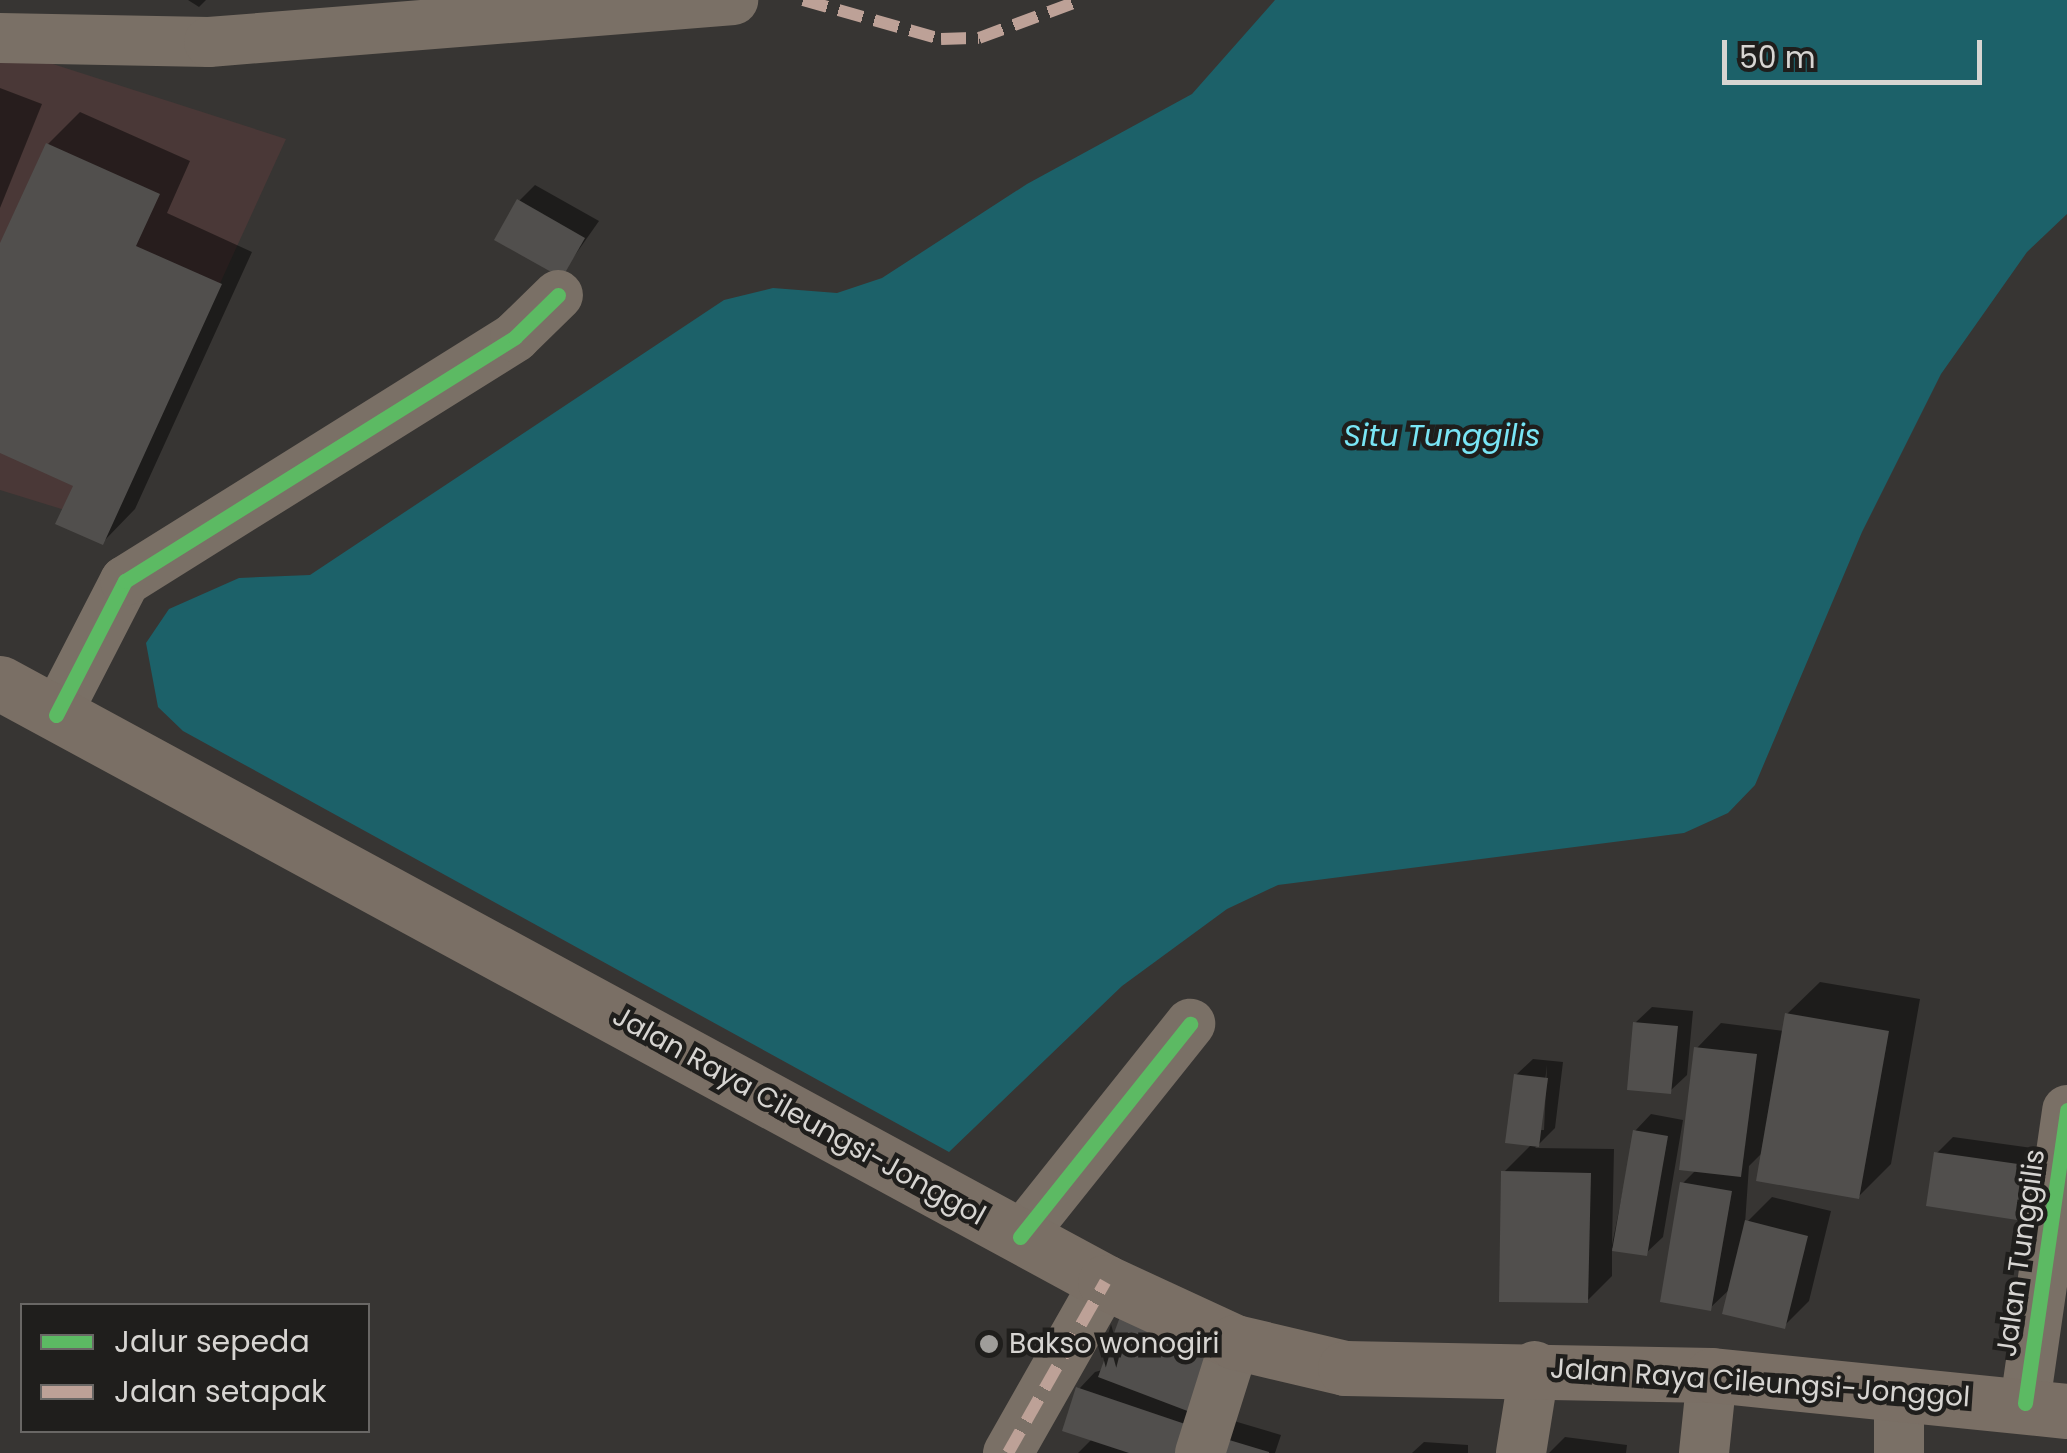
<!DOCTYPE html>
<style>
body{margin:0}
#map{position:relative;width:2067px;height:1453px;overflow:hidden;background:#373533;font-family:Poppins,sans-serif}
div>[style]{position:absolute}
[style*='--x']{left:calc(var(--x)*1px);top:calc(var(--y)*1px);width:calc(var(--w)*1px);rotate:calc(var(--a)*1deg)}
.industrial>*{inset:0;background:#4a3837}
.water>*{inset:0;background:#1c6169}
.shadow>*{inset:0;background:#0007}
.building>*{inset:0;background:#514f4d}
.minor>*{height:50px;margin:-25px;padding:0 25px;transform-origin:25px;border-radius:25px;background:#7a7066}
.major>*{height:55px;margin:-27.5px;padding:0 27.5px;transform-origin:27.5px;border-radius:27.5px;background:#7a6f65}
.quiet>*{height:12px;margin-top:-6px;transform-origin:0;background:repeating-linear-gradient(90deg,#bda197 0 25px,transparent 0 37px)}
.cycleway>*{height:15px;margin:-7.5px;padding:0 7.5px;transform-origin:7.5px;border-radius:7.5px;background:#5cba63}
.dots>*{width:28px;height:28px;translate:-50% -50%;box-sizing:border-box;border:5px solid #1f1e1c;border-radius:50%}
span{translate:-50% -50%;white-space:nowrap;text-align:center;line-height:1.15;-webkit-text-stroke:9px #1f1e1c;paint-order:stroke}
.street-label{font-size:28px;color:#d7d5d2}
.poi-label{font-size:28px;color:#d7d5d2}
.left{translate:0 -50%;text-align:left}
.water-label{font-size:30px;color:#79e5f5;font-style:italic}
.legend{position:absolute;left:20px;top:1303px;width:350px;height:130px;box-sizing:border-box;background:#1f1e1c;border:2px solid #696765;margin:0;padding:12px 18px;list-style:none;font-size:30px;color:#d7d5d2}
.legend li{display:flex;align-items:center;gap:20px;height:50px}
.legend b{width:50px;border:2px solid #696765}
.scale{position:absolute;left:1722px;top:40px;width:260px;height:45px;box-sizing:border-box;border:5px solid #d7d5d2;border-top:0;padding-left:12px;font-size:30px;line-height:35px;white-space:nowrap;color:#d7d5d2;-webkit-text-stroke:8px #1f1e1c;paint-order:stroke}
</style>
<div id="map">
<div class="industrial">
<div style="clip-path:polygon(0 47px,286px 139px,110px 524px,0 490px)"></div>
</div>
<div class="water">
<div style="clip-path:polygon(1275px 0,2067px 0,2067px 214px,2027px 252px,1941px 374px,1862px 532px,1755px 785px,1728px 813px,1684px 833px,1278px 885px,1227px 909px,1122px 986px,949px 1152px,183px 731px,158px 707px,146px 643px,169px 609px,239px 578px,310px 575px,724px 300px,773px 288px,837px 293px,882px 278px,1027px 184px,1192px 94px)"></div>
</div>
<div class="shadow">
<div style="clip-path:polygon(188px 0,206px 0,199px 7px)"></div>
<div style="clip-path:polygon(0 88px,42px 104px,0 208px)"></div>
<div style="clip-path:polygon(80px 112px,190px 161px,167px 213px,252px 252px,135px 509px,103px 542px,76px 484px,0 450px,0 249px,48px 144px)"></div>
<div style="clip-path:polygon(535px 185px,599px 221px,561px 275px,519px 201px)"></div>
<div style="clip-path:polygon(1820px 982px,1920px 999px,1891px 1164px,1859px 1196px,1764px 1151px,1749px 1166px,1745px 1224px,1772px 1197px,1831px 1211px,1809px 1301px,1784px 1326px,1731px 1288px,1710px 1308px,1683px 1183px,1697px 1169px,1697px 1048px,1721px 1023px,1784px 1031px,1787px 1014px)"></div>
<div style="clip-path:polygon(1652px 1007px,1693px 1011px,1687px 1075px,1670px 1091px,1635px 1023px)"></div>
<div style="clip-path:polygon(evenodd,1533px 1059px,1563px 1062px,1555px 1128px,1535px 1148px,1614px 1149px,1612px 1245px,1635px 1131px,1651px 1114px,1683px 1120px,1663px 1237px,1646px 1253px,1612px 1248px,1612px 1276px,1587px 1301px,1504px 1172px,1532px 1144px,1516px 1075px,1533px 1059px,1547px 1065px,1544px 1130px,1539px 1130px,1547px 1065px)"></div>
<div style="clip-path:polygon(1953px 1137px,2040px 1149px,2032px 1201px,2016px 1218px,1937px 1153px)"></div>
<div style="clip-path:polygon(1243px 1331px,1184px 1453px,1078px 1453px,1093px 1438px,1079px 1389px,1095px 1372px)"></div>
<div style="clip-path:polygon(1234px 1421px,1281px 1435px,1275px 1453px,1213px 1453px)"></div>
<div style="clip-path:polygon(1565px 1437px,1627px 1445px,1626px 1453px,1549px 1453px)"></div>
<div style="clip-path:polygon(1424px 1442px,1468px 1445px,1468px 1453px,1412px 1453px)"></div>
</div>
<div class="building">
<div style="clip-path:polygon(46px 143px,160px 194px,136px 246px,222px 284px,103px 545px,55px 524px,73px 486px,0 453px,0 243px)"></div>
<div style="clip-path:polygon(517px 199px,585px 238px,562px 278px,494px 240px)"></div>
<div style="clip-path:polygon(1785px 1013px,1889px 1031px,1859px 1199px,1756px 1181px)"></div>
<div style="clip-path:polygon(1633px 1022px,1678px 1026px,1671px 1094px,1627px 1090px)"></div>
<div style="clip-path:polygon(1694px 1047px,1757px 1054px,1741px 1177px,1679px 1170px)"></div>
<div style="clip-path:polygon(1514px 1074px,1548px 1078px,1539px 1147px,1505px 1143px)"></div>
<div style="clip-path:polygon(1633px 1130px,1668px 1136px,1647px 1256px,1612px 1251px)"></div>
<div style="clip-path:polygon(1934px 1152px,2025px 1165px,2017px 1220px,1926px 1206px)"></div>
<div style="clip-path:polygon(1501px 1171px,1591px 1173px,1588px 1303px,1499px 1302px)"></div>
<div style="clip-path:polygon(1680px 1182px,1732px 1191px,1711px 1311px,1660px 1302px)"></div>
<div style="clip-path:polygon(1745px 1220px,1808px 1236px,1785px 1329px,1722px 1314px)"></div>
<div style="clip-path:polygon(1121px 1314px,1220px 1356px,1198px 1415px,1098px 1377px)"></div>
<div style="clip-path:polygon(1076px 1387px,1188px 1425px,1178px 1453px,1129px 1453px,1062px 1431px)"></div>
<div style="clip-path:polygon(1216px 1436px,1269px 1452px,1269px 1453px,1210px 1453px)"></div>
</div>
<div class="minor">
<div style="--x:0;--y:38;--w:209;--a:1.1"></div>
<div style="--x:209;--y:42;--w:526;--a:-4.58"></div>
<div style="--x:56;--y:715;--w:151;--a:-62.8"></div>
<div style="--x:125;--y:581;--w:460;--a:-32"></div>
<div style="--x:515;--y:337;--w:60;--a:-44.3"></div>
<div style="--x:1020;--y:1237;--w:273;--a:-51.4"></div>
<div style="--x:2025;--y:1403;--w:296;--a:-81.8"></div>
<div style="--x:1008;--y:1453;--w:197;--a:-60.4"></div>
<div style="--x:1200;--y:1453;--w:116;--a:-72.5"></div>
<div style="--x:1521;--y:1453;--w:88;--a:-80.9"></div>
<div style="--x:1704;--y:1453;--w:78;--a:-84.1"></div>
<div style="--x:1899;--y:1453;--w:58;--a:-90"></div>
</div>
<div class="major">
<div style="--x:0;--y:683;--w:1257;--a:28.46"></div>
<div style="--x:1105;--y:1282;--w:143;--a:24.8"></div>
<div style="--x:1235;--y:1342;--w:113;--a:13.3"></div>
<div style="--x:1345;--y:1368;--w:367;--a:1.1"></div>
<div style="--x:1712;--y:1375;--w:357;--a:5.8"></div>
</div>
<div class="quiet">
<div style="--x:803;--y:0;--w:143;--a:15.8"></div>
<div style="--x:941;--y:39;--w:38;--a:-2"></div>
<div style="--x:979;--y:38;--w:109;--a:-20.4"></div>
<div style="--x:1008;--y:1453;--w:197;--a:-60.4"></div>
</div>
<div class="cycleway">
<div style="--x:56;--y:715;--w:151;--a:-62.8"></div>
<div style="--x:125;--y:581;--w:460;--a:-32"></div>
<div style="--x:515;--y:337;--w:60;--a:-44.3"></div>
<div style="--x:1020;--y:1237;--w:273;--a:-51.4"></div>
<div style="--x:2025;--y:1403;--w:296;--a:-81.8"></div>
</div>
<div class="dots">
<div style="left:989px;top:1344px;background:#9f9d9a"></div>
</div>
<div class="street-label">
<span style="left:799px;top:1116px;rotate:29deg">Jalan Raya Cileungsi-Jonggol</span>
<span style="left:2021px;top:1253px;rotate:-82deg">Jalan Tunggilis</span>
<span style="left:1760px;top:1383px;rotate:4deg">Jalan Raya Cileungsi-Jonggol</span>
</div>
<div class="poi-label">
<span class="left" style="left:1009px;top:1344px">Bakso wonogiri</span>
</div>
<div class="water-label">
<span style="left:1442px;top:436px">Situ Tunggilis</span>
</div>
<ul class="legend">
<li><b style="height:12px;background:#5cba63"></b>Jalur sepeda</li>
<li><b style="height:12px;background:#bda197"></b>Jalan setapak</li>
</ul>
<div class="scale">50 m</div>
</div>
